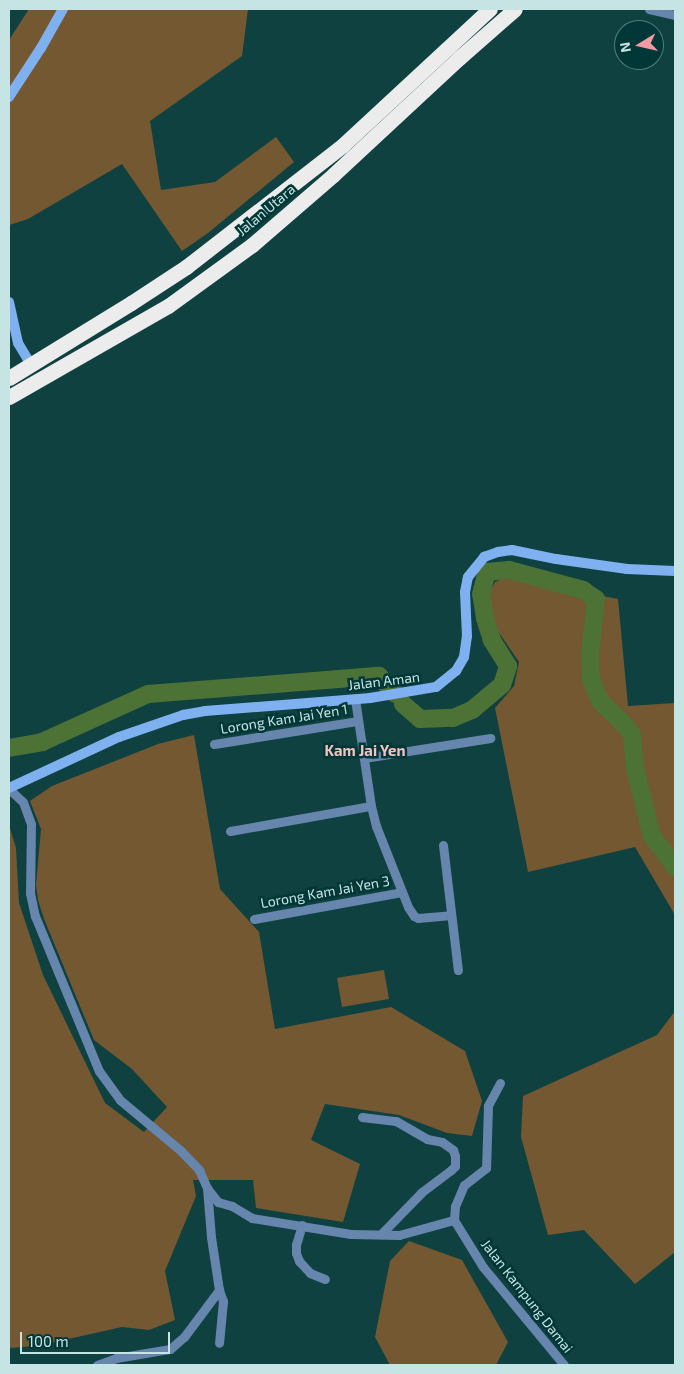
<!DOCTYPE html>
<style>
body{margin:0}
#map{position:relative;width:684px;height:1374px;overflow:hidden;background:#104141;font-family:"Exo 2",sans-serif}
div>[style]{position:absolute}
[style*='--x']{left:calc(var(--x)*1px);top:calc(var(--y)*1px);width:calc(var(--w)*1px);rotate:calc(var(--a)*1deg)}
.green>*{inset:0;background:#735831}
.river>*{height:18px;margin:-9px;padding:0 9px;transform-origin:9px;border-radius:9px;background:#4d7236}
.street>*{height:9px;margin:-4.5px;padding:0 4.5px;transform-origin:4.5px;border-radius:4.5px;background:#6786ae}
.secondary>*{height:10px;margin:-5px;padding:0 5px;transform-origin:5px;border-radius:5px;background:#7fb1f1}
.highway>*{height:15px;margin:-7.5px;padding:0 7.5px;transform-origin:7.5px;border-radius:7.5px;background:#ececec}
span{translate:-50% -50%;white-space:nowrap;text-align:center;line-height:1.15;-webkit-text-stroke:5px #023737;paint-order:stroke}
.street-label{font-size:14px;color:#c6e4e3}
.neighbourhood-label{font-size:15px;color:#f5c1c3;font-weight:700}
.frame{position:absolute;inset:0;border:10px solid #c6e4e3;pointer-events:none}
.north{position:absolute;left:614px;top:20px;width:50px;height:50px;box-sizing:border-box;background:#023737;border:1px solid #507c7c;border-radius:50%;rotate:261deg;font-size:14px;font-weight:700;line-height:20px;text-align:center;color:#c6e4e3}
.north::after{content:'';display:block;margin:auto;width:18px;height:22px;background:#f49aa1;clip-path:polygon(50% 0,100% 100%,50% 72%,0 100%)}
.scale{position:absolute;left:20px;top:1332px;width:150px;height:22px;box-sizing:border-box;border:2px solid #c6e4e3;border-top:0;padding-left:6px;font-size:15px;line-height:18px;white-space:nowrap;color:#c6e4e3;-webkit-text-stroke:4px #023737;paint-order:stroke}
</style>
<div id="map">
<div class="green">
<div style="clip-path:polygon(29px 9px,248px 9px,242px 56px,150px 121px,161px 190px,215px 182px,276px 137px,294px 162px,208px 233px,182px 251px,122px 164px,28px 219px,9px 225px,9px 40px)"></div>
<div style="clip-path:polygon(506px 577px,618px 599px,628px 706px,675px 703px,675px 915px,635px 847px,528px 872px,495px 708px,514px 686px,519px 662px,493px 624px,488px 595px,495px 582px)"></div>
<div style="clip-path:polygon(194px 735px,220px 889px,259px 932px,275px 1029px,391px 1007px,465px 1051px,482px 1101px,472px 1136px,447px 1133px,399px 1115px,325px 1104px,311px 1140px,360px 1164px,343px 1222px,256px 1208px,253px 1180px,193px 1180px,196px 1196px,165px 1271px,175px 1320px,149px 1330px,122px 1327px,37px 1346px,9px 1348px,9px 825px,16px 848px,19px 903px,43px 975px,105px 1103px,144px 1132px,167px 1107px,132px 1069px,94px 1040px,44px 919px,38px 900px,36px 885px,41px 829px,30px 801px,52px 786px,158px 744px)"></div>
<div style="clip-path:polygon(384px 970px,389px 999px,342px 1007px,337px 978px)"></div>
<div style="clip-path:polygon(675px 1011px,675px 1252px,635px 1284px,584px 1230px,548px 1235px,521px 1137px,523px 1096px,657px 1035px)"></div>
<div style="clip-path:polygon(409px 1241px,462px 1260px,508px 1342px,496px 1365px,390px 1365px,375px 1337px,390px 1261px)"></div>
</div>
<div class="river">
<div style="--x:403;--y:704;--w:23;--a:41"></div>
<div style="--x:420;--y:719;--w:33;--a:-2"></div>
<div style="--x:453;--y:718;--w:21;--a:-23"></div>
<div style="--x:472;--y:710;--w:39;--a:-40"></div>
<div style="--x:502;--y:685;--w:20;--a:-72"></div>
<div style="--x:508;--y:666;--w:31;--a:-122"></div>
<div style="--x:492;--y:640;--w:23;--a:-108"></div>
<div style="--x:485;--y:618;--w:24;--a:-99"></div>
<div style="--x:481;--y:594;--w:23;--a:-75"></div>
<div style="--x:487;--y:572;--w:22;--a:-5"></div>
<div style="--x:509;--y:570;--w:77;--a:15.1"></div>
<div style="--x:583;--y:590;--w:16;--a:35"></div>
<div style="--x:596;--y:599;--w:54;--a:96.3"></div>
<div style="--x:590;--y:653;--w:26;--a:88"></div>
<div style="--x:591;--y:679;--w:24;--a:68"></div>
<div style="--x:600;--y:701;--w:33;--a:44"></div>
<div style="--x:624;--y:724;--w:14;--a:54"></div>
<div style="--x:632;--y:735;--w:34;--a:85"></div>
<div style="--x:635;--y:769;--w:69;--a:75.8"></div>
<div style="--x:652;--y:836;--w:39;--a:53"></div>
<div style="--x:9;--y:748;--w:34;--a:-10"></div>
<div style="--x:42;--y:742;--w:116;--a:-24.4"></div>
<div style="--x:148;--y:694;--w:232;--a:-4.5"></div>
<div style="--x:379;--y:676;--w:24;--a:48"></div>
</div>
<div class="street">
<div style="--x:649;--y:9;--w:27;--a:13"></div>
<div style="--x:355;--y:699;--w:108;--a:81.5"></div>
<div style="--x:371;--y:806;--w:21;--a:76"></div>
<div style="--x:376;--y:826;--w:87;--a:68.4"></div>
<div style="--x:408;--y:907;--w:11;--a:56"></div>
<div style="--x:414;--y:916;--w:4;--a:27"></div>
<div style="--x:418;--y:918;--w:33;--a:-5"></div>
<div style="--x:214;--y:744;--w:146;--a:-9.1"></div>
<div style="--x:364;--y:758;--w:128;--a:-9"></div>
<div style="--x:9;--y:789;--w:19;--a:43"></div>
<div style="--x:23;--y:802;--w:23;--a:70"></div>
<div style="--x:31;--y:824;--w:69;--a:90.8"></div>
<div style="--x:30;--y:893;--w:24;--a:78"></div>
<div style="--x:35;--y:916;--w:168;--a:67.6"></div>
<div style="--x:99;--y:1071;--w:36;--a:54"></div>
<div style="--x:120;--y:1100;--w:78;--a:39.8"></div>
<div style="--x:180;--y:1150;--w:28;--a:46"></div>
<div style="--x:199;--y:1170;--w:20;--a:66"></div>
<div style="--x:207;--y:1188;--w:49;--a:85.3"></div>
<div style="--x:211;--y:1237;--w:54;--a:81.4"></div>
<div style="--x:219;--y:1290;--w:12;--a:70"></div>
<div style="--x:223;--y:1301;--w:42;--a:95.4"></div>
<div style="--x:230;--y:831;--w:143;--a:-10.1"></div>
<div style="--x:443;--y:845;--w:126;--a:83.2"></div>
<div style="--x:254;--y:919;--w:150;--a:-10.3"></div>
<div style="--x:500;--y:1083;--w:26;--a:118"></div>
<div style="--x:488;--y:1106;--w:62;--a:91.8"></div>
<div style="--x:486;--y:1168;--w:28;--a:142"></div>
<div style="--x:464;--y:1185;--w:23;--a:113"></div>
<div style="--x:455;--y:1206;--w:14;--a:94"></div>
<div style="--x:454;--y:1220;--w:55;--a:58.3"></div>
<div style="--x:483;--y:1267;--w:127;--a:50.4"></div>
<div style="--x:362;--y:1117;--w:34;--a:7"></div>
<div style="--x:396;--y:1121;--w:36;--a:30"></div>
<div style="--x:427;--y:1139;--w:15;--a:11"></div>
<div style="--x:442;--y:1142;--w:14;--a:36"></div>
<div style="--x:453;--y:1150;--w:6;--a:72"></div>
<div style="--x:455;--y:1156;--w:10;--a:90"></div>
<div style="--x:455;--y:1166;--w:6;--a:135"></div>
<div style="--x:451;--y:1170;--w:38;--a:143"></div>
<div style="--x:421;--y:1193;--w:56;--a:134.3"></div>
<div style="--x:207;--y:1188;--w:18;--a:52"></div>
<div style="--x:218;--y:1202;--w:15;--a:16"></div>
<div style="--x:232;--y:1206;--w:23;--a:31"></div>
<div style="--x:252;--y:1218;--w:100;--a:9.2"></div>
<div style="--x:351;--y:1234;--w:48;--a:1.2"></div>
<div style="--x:399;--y:1235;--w:57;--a:-15.3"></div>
<div style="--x:302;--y:1225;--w:21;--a:107"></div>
<div style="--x:296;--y:1245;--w:8;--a:90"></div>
<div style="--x:296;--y:1253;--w:9;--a:69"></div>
<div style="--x:299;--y:1261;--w:16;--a:47"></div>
<div style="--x:310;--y:1273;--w:16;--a:22"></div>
<div style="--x:97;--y:1365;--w:20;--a:-20"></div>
<div style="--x:116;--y:1358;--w:55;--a:-9.5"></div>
<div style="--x:170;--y:1349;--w:18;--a:-41"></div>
<div style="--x:184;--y:1337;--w:59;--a:-53.3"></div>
</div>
<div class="secondary">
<div style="--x:9;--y:97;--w:59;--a:-56.9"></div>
<div style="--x:41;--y:48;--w:45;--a:-60.6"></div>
<div style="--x:9;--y:302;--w:42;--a:77.6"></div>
<div style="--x:18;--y:343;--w:26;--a:59"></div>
<div style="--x:9;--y:788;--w:121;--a:-24.9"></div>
<div style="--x:119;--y:737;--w:68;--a:-19"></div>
<div style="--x:183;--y:715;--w:22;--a:-10"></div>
<div style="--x:205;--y:711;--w:166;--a:-4.5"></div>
<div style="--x:370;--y:698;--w:67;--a:-9.5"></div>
<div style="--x:436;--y:687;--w:26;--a:-39"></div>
<div style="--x:456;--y:671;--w:16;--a:-60"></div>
<div style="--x:464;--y:657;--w:21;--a:-82"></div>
<div style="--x:467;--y:636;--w:44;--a:-92.6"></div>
<div style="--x:465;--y:592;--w:15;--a:-79"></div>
<div style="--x:468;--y:577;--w:26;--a:-51"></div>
<div style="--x:484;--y:557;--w:15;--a:-20"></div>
<div style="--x:498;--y:552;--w:14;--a:-8"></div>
<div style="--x:512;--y:550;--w:45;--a:11.6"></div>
<div style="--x:556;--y:559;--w:72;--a:8"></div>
<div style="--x:627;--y:569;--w:48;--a:2.4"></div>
</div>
<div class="highway">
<div style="--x:9;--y:378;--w:143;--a:-31.6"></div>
<div style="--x:131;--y:303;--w:66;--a:-33.2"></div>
<div style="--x:186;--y:267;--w:199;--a:-37.8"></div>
<div style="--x:343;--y:145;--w:200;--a:-42.8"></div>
<div style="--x:9;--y:397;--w:183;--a:-29.8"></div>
<div style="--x:168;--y:306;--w:104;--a:-36"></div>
<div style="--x:252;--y:245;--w:107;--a:-40.8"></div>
<div style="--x:333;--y:175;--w:172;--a:-42.9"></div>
<div style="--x:459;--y:58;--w:74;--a:-41.2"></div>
</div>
<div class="street-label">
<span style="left:266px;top:210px;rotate:-40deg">Jalan Utara</span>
<span style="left:384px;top:681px;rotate:-7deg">Jalan Aman</span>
<span style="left:284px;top:719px;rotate:-9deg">Lorong Kam Jai Yen 1</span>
<span style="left:325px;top:892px;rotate:-10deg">Lorong Kam Jai Yen 3</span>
<span style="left:527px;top:1296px;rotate:52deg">Jalan Kampung Damai</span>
</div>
<div class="neighbourhood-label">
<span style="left:365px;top:751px">Kam Jai Yen</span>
</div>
<div class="frame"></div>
<div class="north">N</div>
<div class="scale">100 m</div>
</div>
